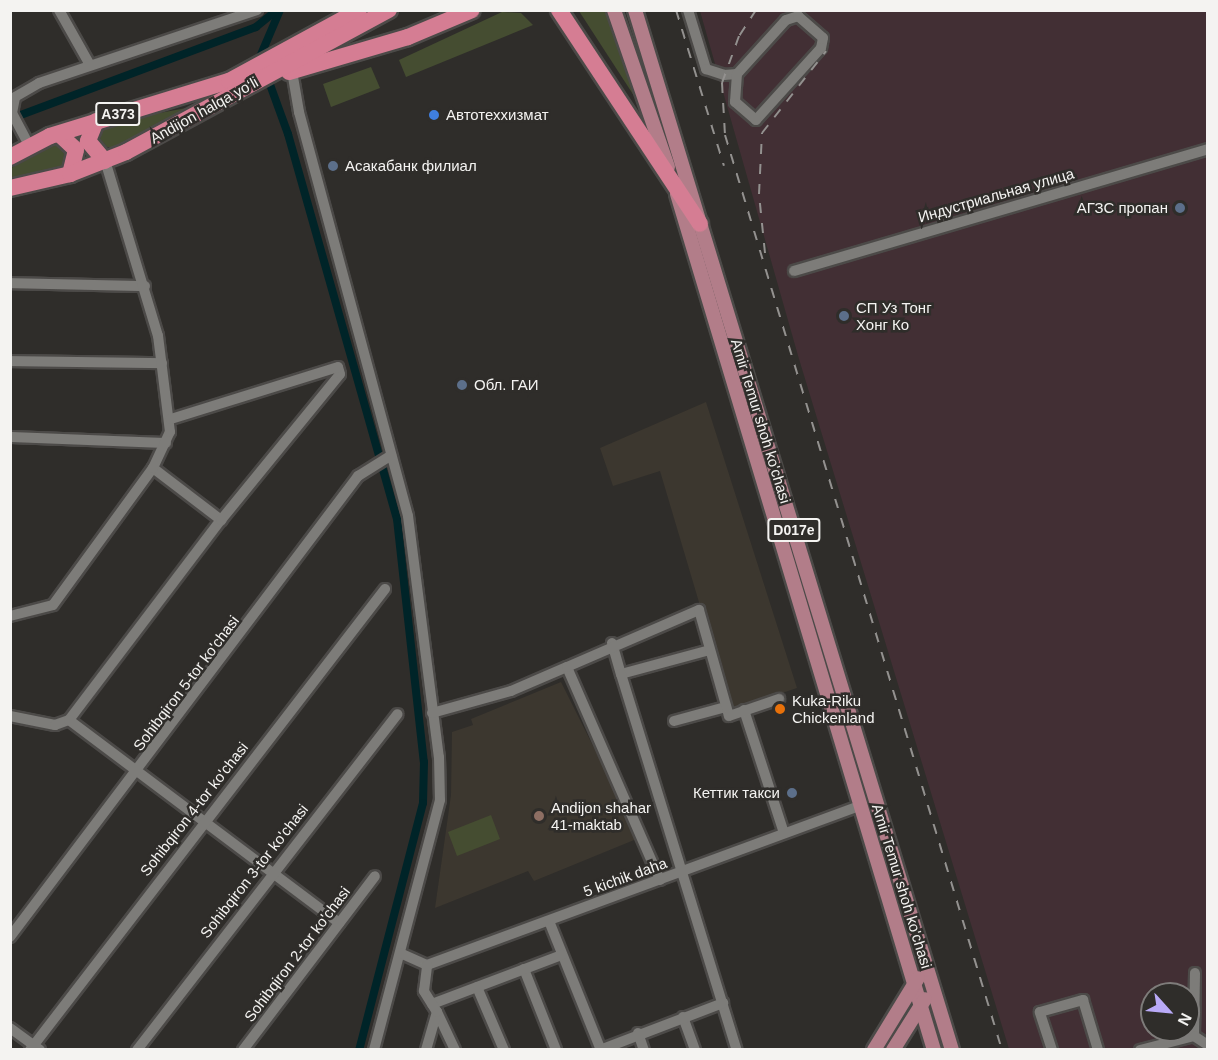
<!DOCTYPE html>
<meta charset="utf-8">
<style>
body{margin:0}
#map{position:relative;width:1218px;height:1060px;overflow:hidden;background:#2f2d2a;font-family:Arial,sans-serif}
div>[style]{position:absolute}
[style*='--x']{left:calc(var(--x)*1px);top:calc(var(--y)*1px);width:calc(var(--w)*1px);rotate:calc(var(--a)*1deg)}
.built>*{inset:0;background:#3c372f}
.industrial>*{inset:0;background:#422f34}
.green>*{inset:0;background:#454d31}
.canal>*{height:8px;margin:-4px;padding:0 4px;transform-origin:4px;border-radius:4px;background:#002428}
.roads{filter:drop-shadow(2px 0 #4c4a48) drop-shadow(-2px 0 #4c4a48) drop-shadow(0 2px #4c4a48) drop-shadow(0 -2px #4c4a48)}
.minor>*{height:10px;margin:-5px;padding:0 5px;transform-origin:5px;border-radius:5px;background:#7d7c79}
.major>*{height:14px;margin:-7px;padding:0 7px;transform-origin:7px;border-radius:7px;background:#b27d89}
.highway>*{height:16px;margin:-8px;padding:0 8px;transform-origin:8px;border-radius:8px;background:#d57d93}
.rail>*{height:2px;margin-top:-1px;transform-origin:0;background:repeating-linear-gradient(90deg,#93918f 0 10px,transparent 0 20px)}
.dots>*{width:16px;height:16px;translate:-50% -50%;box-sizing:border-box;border:3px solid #2f2d2a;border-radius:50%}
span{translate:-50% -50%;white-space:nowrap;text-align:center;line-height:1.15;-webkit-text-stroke:5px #2f2d2a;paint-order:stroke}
.shield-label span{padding:2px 4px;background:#2f2d2a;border:2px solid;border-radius:4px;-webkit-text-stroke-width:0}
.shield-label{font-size:14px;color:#f4f3f1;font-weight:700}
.street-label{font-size:15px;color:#f4f3f1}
.poi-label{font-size:15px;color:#f4f3f1}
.left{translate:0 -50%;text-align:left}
.right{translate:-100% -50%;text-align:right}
.frame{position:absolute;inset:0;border:12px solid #f4f3f1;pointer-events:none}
.north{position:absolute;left:1140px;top:982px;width:60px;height:60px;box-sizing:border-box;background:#2f2d2a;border:2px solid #7e7c7a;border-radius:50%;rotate:117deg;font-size:16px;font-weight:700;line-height:24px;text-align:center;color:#f4f3f1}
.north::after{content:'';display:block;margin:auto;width:21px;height:27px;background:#b9aaf7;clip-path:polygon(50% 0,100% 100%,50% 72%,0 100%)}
</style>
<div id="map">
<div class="built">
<div style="clip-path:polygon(706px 402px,797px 688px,731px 710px,660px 471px,613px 486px,600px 448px)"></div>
<div style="clip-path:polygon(561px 682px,639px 838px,534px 881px,528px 871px,435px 908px,451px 795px,452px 732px,473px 725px,471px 719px)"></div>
</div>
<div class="industrial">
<div style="clip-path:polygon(evenodd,700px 11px,1207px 11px,1207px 1049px,1009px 1049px,799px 359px,700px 11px,1152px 994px,1188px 994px,1188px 1030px,1152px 1030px,1152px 994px)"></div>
</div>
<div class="green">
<div style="clip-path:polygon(579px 11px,609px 11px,638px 102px)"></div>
<div style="clip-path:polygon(502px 12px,521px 13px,533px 25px,406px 77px,399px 60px)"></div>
<div style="clip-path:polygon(371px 67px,380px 88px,331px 107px,323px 84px)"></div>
<div style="clip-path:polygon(197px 106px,118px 148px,107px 147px,100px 139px,102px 128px,122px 120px)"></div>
<div style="clip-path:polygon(57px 144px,72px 152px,62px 169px,11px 179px,11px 168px)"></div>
<div style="clip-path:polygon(491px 815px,500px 839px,457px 856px,448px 832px)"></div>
</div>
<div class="canal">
<div style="--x:280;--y:10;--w:51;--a:113.1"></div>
<div style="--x:260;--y:57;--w:82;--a:70"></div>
<div style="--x:288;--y:134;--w:400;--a:74.2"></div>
<div style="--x:397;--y:519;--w:244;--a:83.7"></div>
<div style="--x:424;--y:762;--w:41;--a:91.4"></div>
<div style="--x:423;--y:803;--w:255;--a:104.5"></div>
<div style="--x:10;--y:119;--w:263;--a:-20.5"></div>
<div style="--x:256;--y:27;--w:27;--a:-39"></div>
</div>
<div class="roads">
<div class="minor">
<div style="--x:59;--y:10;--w:63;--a:60.6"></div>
<div style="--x:688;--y:10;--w:62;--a:73"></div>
<div style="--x:706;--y:69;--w:19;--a:18"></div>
<div style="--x:724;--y:75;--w:13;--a:-4"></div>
<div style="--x:737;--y:74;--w:73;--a:-47.8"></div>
<div style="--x:786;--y:20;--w:13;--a:-18"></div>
<div style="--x:798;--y:16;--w:33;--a:41"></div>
<div style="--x:823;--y:38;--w:10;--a:101"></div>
<div style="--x:821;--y:48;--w:97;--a:132.1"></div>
<div style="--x:756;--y:120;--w:28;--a:-139"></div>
<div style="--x:735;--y:102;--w:28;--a:-86"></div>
<div style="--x:292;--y:71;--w:42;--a:80.3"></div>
<div style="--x:299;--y:112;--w:418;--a:74.9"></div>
<div style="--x:408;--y:516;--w:243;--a:82.7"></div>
<div style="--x:439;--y:757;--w:43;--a:88.7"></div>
<div style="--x:440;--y:800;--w:259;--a:104.8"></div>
<div style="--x:30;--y:147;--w:38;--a:-118"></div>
<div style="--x:12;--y:113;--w:16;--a:-79"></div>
<div style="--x:15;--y:97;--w:28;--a:-30"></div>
<div style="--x:39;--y:83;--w:230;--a:-18.5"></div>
<div style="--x:794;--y:271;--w:432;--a:-16.4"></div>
<div style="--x:10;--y:283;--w:135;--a:1.3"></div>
<div style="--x:10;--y:361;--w:152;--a:0.8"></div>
<div style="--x:10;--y:437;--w:156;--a:2.2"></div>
<div style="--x:153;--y:468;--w:86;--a:37.4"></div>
<div style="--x:10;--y:616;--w:44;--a:-14.3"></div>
<div style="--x:53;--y:605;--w:170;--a:-53.9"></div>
<div style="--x:153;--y:468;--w:40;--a:-65"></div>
<div style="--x:170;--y:432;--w:97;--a:-97.1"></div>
<div style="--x:158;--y:336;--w:183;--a:-106.8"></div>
<div style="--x:612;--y:643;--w:32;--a:74"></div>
<div style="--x:621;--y:674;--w:92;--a:-15.1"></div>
<div style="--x:621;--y:674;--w:393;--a:72.9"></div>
<div style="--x:744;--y:710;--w:129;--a:72"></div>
<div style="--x:432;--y:713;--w:82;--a:-15.6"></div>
<div style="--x:511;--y:691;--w:61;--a:-23.2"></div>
<div style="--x:10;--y:716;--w:46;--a:11.3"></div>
<div style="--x:55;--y:725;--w:15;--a:-20"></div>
<div style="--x:69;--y:720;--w:251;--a:-52.8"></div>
<div style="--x:221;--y:520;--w:188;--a:-50.8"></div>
<div style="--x:340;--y:374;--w:7;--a:-106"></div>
<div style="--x:338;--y:367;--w:175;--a:162.7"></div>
<div style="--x:69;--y:720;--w:338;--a:36.9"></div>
<div style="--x:674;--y:721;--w:54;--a:-15.1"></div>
<div style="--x:660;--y:880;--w:232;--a:-113.6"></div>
<div style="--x:567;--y:667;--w:144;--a:-23.4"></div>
<div style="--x:699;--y:610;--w:110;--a:74.2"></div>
<div style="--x:729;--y:716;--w:53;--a:-18.8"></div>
<div style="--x:549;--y:921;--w:137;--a:68.1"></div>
<div style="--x:10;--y:937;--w:578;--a:-52.95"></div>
<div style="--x:358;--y:476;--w:39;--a:-32"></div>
<div style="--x:400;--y:953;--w:30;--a:24"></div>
<div style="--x:427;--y:965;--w:461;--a:-20.2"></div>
<div style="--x:524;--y:969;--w:87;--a:68.4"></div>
<div style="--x:477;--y:987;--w:69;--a:66.8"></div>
<div style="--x:432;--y:1004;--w:139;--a:-20.7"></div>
<div style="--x:437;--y:1012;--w:42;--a:64.7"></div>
<div style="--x:683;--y:1017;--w:35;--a:70"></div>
<div style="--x:10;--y:1028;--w:37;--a:36"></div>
<div style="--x:638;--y:1033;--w:18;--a:71"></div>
<div style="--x:1194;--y:1036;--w:63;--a:-89.1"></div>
<div style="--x:30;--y:1050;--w:582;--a:-52.4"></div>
<div style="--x:137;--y:1050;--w:425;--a:-52.2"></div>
<div style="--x:243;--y:1050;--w:218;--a:-52.8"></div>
<div style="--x:426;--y:1050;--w:40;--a:-74"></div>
<div style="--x:437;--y:1012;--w:25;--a:-122"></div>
<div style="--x:424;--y:991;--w:26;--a:-83"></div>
<div style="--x:600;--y:1050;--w:132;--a:-20.9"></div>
<div style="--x:1052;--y:1050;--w:40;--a:-108"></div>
<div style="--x:1040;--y:1012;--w:45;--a:-15.6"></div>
<div style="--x:1083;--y:1000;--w:52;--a:73.3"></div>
<div style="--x:1140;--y:1050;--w:56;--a:-14.5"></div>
<div style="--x:1194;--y:1036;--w:17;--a:33"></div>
</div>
<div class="major">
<div style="--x:614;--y:10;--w:166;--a:71"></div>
<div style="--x:635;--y:10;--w:1087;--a:73.05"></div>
<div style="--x:677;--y:194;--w:894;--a:73.29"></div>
<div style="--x:874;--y:1050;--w:84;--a:-58.6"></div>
<div style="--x:893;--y:1050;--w:60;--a:-57.9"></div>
</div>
<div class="highway">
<div style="--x:559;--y:10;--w:256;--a:56.6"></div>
<div style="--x:289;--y:72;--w:124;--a:-16.4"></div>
<div style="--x:408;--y:37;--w:69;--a:-22.9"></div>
<div style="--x:96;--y:121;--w:22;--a:112"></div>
<div style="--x:88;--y:141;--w:26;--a:50"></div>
<div style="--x:59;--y:134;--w:23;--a:43"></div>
<div style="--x:76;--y:150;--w:25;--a:104"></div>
<div style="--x:10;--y:157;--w:45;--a:-27.7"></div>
<div style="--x:50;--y:136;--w:187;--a:-17.1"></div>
<div style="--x:229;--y:81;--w:148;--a:-28.6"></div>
<div style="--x:10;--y:188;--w:62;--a:-13.1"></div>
<div style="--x:70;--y:174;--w:60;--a:-21.4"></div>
<div style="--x:126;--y:152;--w:299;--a:-28.4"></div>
</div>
</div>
<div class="rail">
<div style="--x:676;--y:10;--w:163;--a:72.9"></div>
<div style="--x:756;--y:10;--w:31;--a:123"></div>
<div style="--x:739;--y:36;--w:50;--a:109.9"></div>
<div style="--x:722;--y:83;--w:52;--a:86.7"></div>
<div style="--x:725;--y:135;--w:956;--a:73.16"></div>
<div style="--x:765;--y:253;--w:59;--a:-95.8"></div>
<div style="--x:759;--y:194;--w:61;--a:-87.2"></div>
<div style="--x:762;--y:133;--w:104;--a:-52"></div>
</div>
<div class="dots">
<div style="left:434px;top:115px;background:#3f7fe0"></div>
<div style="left:333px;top:166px;background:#5c6f8a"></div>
<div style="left:1180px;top:208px;background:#5c6f8a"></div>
<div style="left:844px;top:316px;background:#5c6f8a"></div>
<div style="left:462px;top:385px;background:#5c6f8a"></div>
<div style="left:780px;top:709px;background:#e8710a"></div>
<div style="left:792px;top:793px;background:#5c6f8a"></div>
<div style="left:539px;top:816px;background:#8d6e63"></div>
</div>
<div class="shield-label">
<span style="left:118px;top:114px">A373</span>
<span style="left:794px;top:530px">D017e</span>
</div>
<div class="street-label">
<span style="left:204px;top:110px;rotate:-29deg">Andijon halqa yo‘li</span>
<span style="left:996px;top:195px;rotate:-16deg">Индустриальная улица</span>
<span style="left:761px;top:421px;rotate:73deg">Amir Temur shoh ko'chasi</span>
<span style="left:186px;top:683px;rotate:-53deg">Sohibqiron 5-tor ko'chasi</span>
<span style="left:194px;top:809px;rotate:-52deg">Sohibqiron 4-tor ko'chasi</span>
<span style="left:254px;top:871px;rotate:-52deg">Sohibqiron 3-tor ko'chasi</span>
<span style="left:625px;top:877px;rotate:-20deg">5 kichik daha</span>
<span style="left:902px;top:886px;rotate:73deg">Amir Temur shoh ko'chasi</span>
<span style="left:297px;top:954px;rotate:-53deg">Sohibqiron 2-tor ko'chasi</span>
</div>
<div class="poi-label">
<span class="left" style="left:446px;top:115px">Автотеххизмат</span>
<span class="left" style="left:345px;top:166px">Асакабанк филиал</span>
<span class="right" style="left:1168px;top:208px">АГЗС пропан</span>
<span class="left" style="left:856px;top:316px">СП Уз Тонг<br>Хонг Ко</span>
<span class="left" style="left:474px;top:385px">Обл. ГАИ</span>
<span class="left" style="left:792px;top:709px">Kuka-Riku<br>Chickenland</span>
<span class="right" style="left:780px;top:793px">Кеттик такси</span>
<span class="left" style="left:551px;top:816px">Andijon shahar<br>41-maktab</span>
</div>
<div class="frame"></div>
<div class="north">N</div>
</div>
